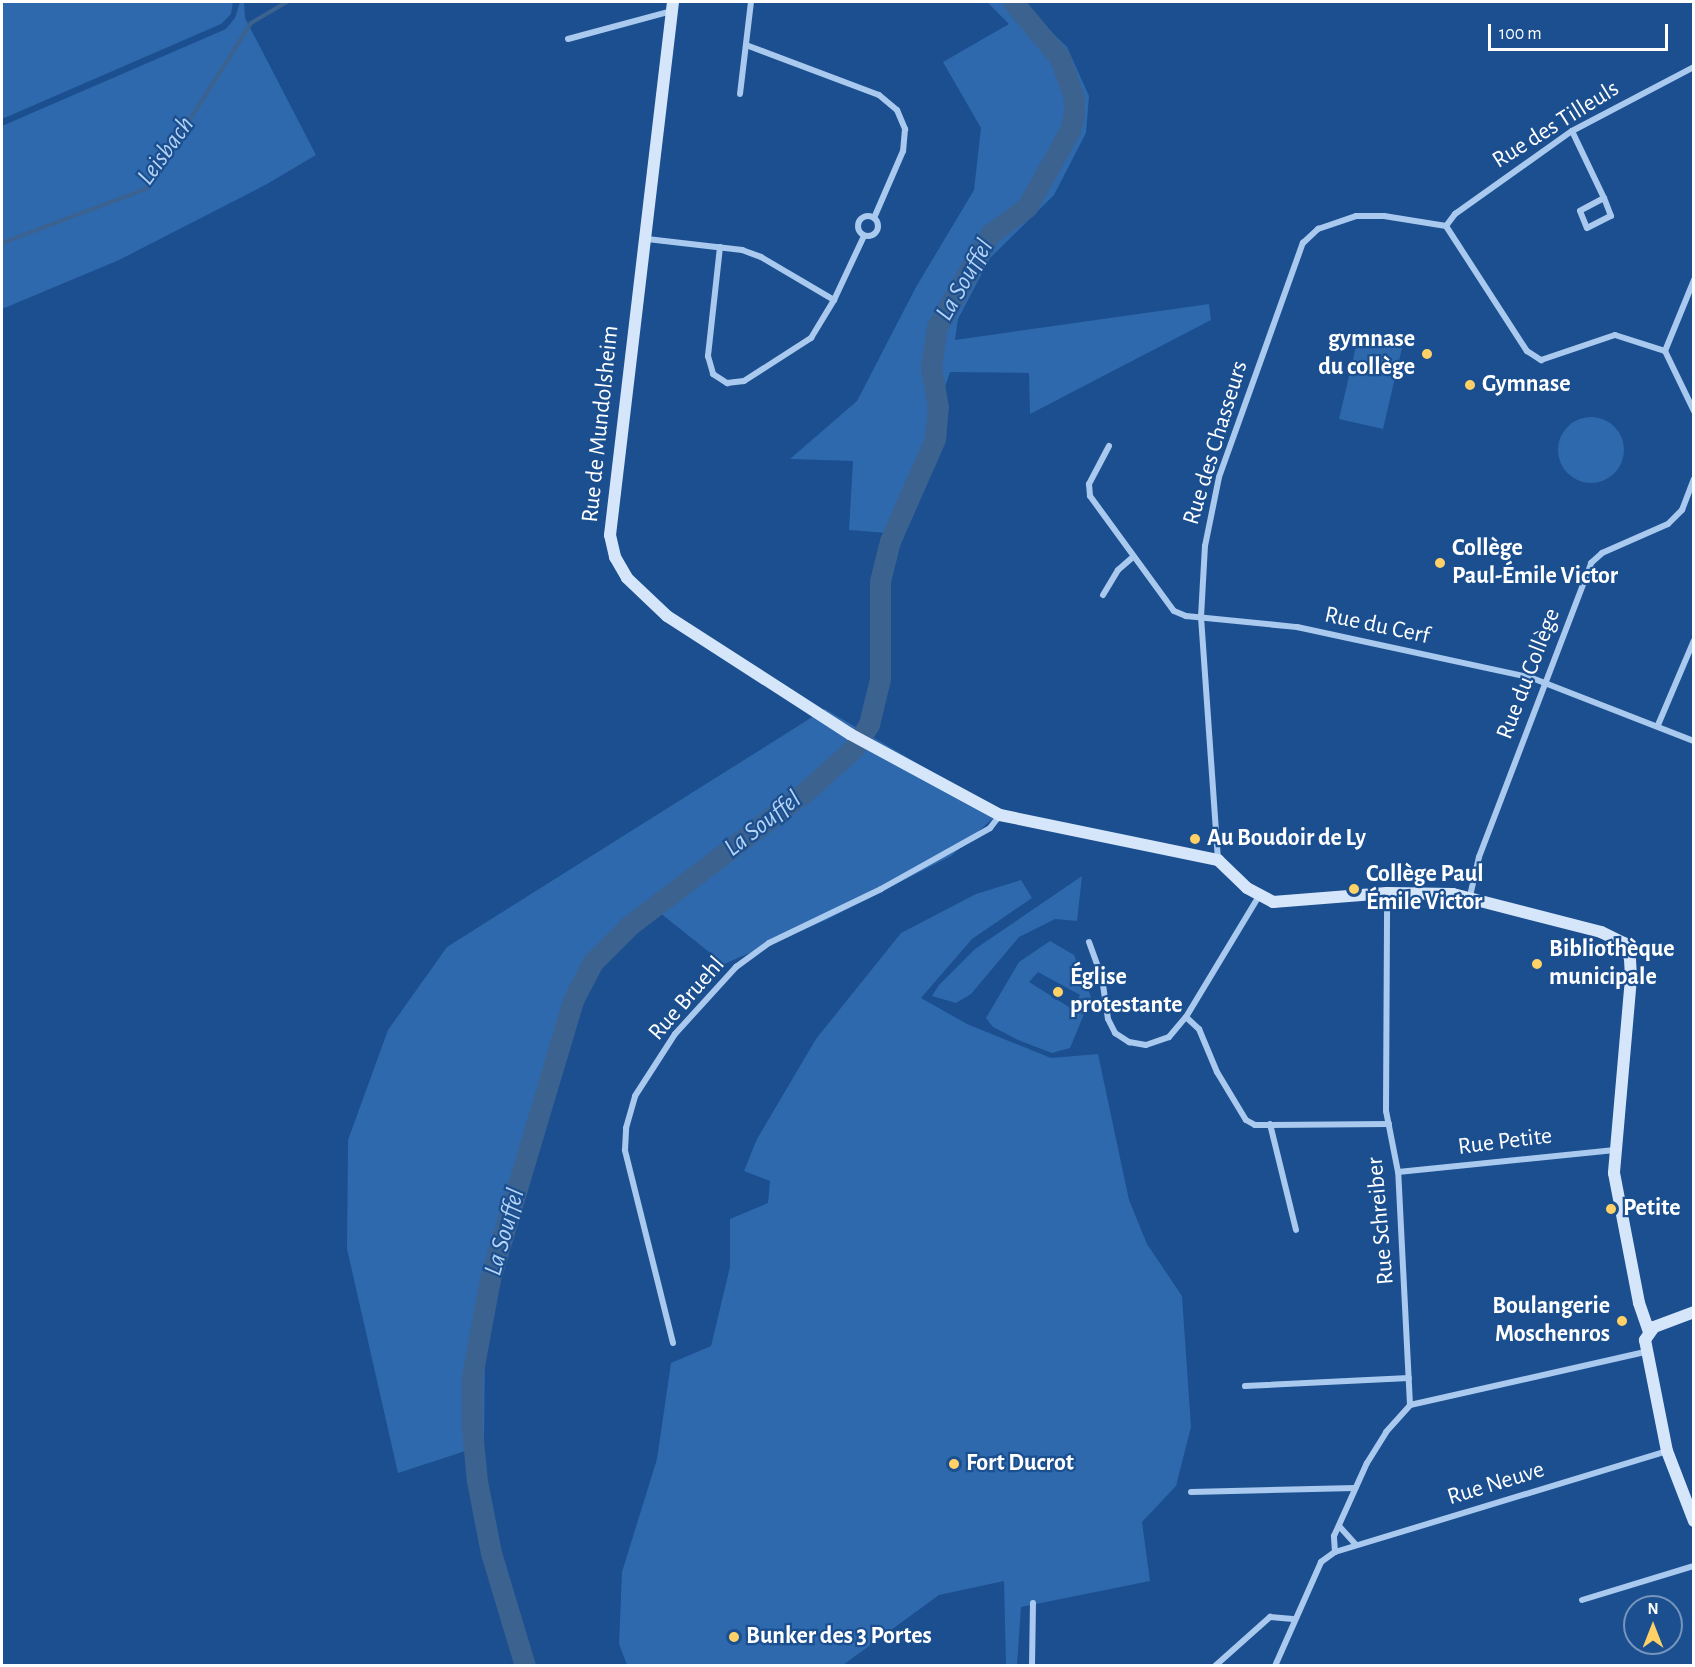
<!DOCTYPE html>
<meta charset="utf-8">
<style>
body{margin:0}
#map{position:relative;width:1695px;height:1667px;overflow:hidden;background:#1b4f8f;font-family:"Alegreya Sans",sans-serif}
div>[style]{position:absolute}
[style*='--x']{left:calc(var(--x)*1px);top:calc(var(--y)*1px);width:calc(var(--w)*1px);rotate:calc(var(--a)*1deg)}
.green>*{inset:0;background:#2e69ad}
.round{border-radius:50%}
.stream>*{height:4px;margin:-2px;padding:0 2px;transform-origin:2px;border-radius:2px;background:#3c6290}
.river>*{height:21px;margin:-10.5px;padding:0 10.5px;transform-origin:10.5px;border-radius:10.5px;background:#3c6290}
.street>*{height:6px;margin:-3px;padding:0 3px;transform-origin:3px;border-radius:3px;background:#a9c9ee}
.street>.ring{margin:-3px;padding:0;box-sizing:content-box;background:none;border:6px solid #a9c9ee;border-radius:50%}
.secondary>*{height:12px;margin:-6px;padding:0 6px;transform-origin:6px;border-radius:6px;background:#d6e6fa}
.dots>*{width:16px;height:16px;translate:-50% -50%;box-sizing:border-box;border:3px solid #1b4f8f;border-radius:50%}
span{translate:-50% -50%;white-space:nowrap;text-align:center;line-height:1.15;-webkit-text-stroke:4.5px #1b4f8f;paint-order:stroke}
.street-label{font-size:24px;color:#fff}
.poi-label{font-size:24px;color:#fff;font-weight:700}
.right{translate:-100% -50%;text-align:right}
.left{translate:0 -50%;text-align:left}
.water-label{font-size:26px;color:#b5d3f5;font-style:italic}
.frame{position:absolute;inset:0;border:3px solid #fff;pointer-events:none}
.north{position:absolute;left:1623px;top:1595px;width:60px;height:60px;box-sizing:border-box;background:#1b4f8f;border:2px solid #7695bc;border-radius:50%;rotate:0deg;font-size:16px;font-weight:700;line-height:24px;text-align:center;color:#fff}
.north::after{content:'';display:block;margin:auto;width:21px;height:27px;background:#ffd166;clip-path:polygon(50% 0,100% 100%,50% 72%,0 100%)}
.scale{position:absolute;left:1488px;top:24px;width:180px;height:27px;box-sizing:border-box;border:3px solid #fff;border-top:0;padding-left:8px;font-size:18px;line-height:21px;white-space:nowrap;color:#fff;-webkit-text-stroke:4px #1b4f8f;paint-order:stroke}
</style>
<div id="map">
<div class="green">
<div style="clip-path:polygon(2px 2px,233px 2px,231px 14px,221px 24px,2px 119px)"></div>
<div style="clip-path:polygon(240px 2px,244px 2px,245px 18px,316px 155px,267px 184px,119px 260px,2px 309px,2px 126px,226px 29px,235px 18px)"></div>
<div style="clip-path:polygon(987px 2px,1020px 2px,1067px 47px,1089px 96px,1086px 133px,1054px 195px,990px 258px,958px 319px,955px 340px,1209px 304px,1211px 320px,1030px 414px,1029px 373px,950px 372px,915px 475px,887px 533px,849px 530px,853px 461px,790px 459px,857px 401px,916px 287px,974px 190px,981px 128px,943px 62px,1009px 24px)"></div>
<div style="clip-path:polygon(1358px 338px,1402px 348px,1383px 429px,1339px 419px)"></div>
<div class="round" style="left:1558px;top:417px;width:66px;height:66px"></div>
<div style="clip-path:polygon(825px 709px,1000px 812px,951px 856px,826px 920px,724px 964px,659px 912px,575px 990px,485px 1343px,484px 1445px,398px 1473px,347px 1249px,348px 1140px,388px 1030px,447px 947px)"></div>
<div style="clip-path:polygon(1082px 876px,1077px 921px,1055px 919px,1019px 937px,971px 994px,956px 1003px,932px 996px,939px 985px,975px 949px)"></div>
<div style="clip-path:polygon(1021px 880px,1032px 898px,972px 939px,921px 998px,967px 1024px,1051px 1058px,1098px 1054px,1129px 1200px,1147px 1244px,1182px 1296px,1191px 1427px,1176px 1486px,1142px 1522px,1150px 1581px,1021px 1607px,1017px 1665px,1006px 1665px,1004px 1581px,939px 1595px,843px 1665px,627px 1665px,619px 1644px,622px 1572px,657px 1459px,671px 1363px,711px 1346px,730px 1267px,730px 1219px,768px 1203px,770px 1181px,744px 1171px,757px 1139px,816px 1039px,901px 933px,976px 894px)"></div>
<div style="clip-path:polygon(evenodd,1050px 941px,1074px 955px,1091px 997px,1070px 1048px,1052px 1053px,1018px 1040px,993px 1027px,986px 1018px,1019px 962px,1050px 941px,1038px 972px,1080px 995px,1072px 1009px,1029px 982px,1038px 972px)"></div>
</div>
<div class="stream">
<div style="--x:2;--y:243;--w:154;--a:-20.6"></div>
<div style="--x:146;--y:189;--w:196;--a:-57.7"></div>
<div style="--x:251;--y:23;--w:42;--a:-30.3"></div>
</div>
<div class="river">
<div style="--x:525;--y:1666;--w:118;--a:-106.7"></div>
<div style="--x:491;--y:1553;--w:73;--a:-101"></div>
<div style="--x:477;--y:1481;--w:51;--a:-95.6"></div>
<div style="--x:472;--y:1430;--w:54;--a:-90"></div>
<div style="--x:472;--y:1376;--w:99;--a:-79.5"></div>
<div style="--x:490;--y:1279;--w:291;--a:-73.4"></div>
<div style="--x:573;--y:1000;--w:43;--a:-62.2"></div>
<div style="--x:593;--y:962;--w:52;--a:-45"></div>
<div style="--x:630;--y:925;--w:220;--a:-37.2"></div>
<div style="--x:805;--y:792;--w:64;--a:-41.9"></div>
<div style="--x:853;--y:749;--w:30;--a:-57"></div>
<div style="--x:869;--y:724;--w:46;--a:-76.3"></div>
<div style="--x:880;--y:679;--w:98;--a:-90"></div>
<div style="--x:880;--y:581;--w:41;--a:-76"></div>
<div style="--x:890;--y:541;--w:111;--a:-66.2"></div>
<div style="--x:935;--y:439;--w:32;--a:-85"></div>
<div style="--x:938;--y:407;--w:40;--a:-100"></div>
<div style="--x:931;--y:368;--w:41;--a:-81.7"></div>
<div style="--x:937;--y:327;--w:107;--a:-60.3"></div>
<div style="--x:990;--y:234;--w:46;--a:-36.1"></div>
<div style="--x:1027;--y:207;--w:88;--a:-60.8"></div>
<div style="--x:1070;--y:130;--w:16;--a:-76"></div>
<div style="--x:1074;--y:114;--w:16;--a:-90"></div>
<div style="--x:1074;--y:98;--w:42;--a:-109.3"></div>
<div style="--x:1060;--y:58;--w:73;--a:-130"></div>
</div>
<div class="street">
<div style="--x:568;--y:39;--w:108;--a:-15.1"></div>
<div style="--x:746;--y:45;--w:142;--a:20.6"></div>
<div style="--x:879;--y:95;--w:23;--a:40"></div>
<div style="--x:897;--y:110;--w:21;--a:67"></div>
<div style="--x:905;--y:129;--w:22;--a:95"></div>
<div style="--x:903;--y:151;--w:73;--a:113.4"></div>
<div style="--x:740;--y:94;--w:93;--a:-83.2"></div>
<div style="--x:1572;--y:131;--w:74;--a:64.5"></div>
<div style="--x:1604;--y:198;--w:27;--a:152"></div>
<div style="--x:1580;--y:211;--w:18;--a:68"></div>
<div style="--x:1587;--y:228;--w:27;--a:-27"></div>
<div style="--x:1611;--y:216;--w:19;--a:-111"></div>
<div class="ring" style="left:858px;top:216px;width:14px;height:14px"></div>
<div style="--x:1446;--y:226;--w:15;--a:-53"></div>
<div style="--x:1455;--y:214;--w:143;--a:-35.4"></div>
<div style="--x:1572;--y:131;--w:138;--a:-27.7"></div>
<div style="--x:647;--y:239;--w:96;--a:6.6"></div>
<div style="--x:742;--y:250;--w:20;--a:20"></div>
<div style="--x:761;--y:257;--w:85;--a:30.5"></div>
<div style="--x:834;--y:300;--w:71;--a:-64.9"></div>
<div style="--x:720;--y:247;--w:110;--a:96.3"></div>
<div style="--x:708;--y:356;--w:19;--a:74"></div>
<div style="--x:713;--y:374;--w:17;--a:33"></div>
<div style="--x:727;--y:383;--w:17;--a:-7"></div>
<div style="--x:744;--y:381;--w:80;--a:-32.7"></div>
<div style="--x:811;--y:338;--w:44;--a:-58.8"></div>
<div style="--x:1665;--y:351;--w:67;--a:64.2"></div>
<div style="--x:1109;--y:446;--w:43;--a:117.8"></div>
<div style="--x:1089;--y:484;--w:12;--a:85"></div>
<div style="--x:1090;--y:496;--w:142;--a:53.9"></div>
<div style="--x:1174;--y:611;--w:13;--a:23"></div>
<div style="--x:1186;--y:616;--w:112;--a:5.7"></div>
<div style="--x:1297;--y:627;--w:240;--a:12.2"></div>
<div style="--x:1532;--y:678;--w:174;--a:21.3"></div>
<div style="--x:1103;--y:595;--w:29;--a:-59"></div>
<div style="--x:1118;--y:570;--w:20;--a:-41"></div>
<div style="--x:1658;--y:725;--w:92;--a:-67"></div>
<div style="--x:1218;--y:860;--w:244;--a:-94"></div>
<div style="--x:1201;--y:617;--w:71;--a:-86.8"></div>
<div style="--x:1205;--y:546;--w:70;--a:-78.5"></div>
<div style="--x:1219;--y:477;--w:249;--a:-70.3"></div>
<div style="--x:1303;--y:243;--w:21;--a:-43"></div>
<div style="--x:1318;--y:229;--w:40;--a:-18.9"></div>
<div style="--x:1356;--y:216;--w:28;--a:0"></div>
<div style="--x:1384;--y:216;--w:63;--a:9.2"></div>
<div style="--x:1446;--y:226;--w:149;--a:57.1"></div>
<div style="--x:1527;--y:351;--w:17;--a:33"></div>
<div style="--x:1541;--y:360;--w:78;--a:-18.7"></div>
<div style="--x:1615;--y:335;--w:52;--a:17.7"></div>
<div style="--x:1665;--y:351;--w:77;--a:-67.8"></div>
<div style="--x:1470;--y:896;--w:40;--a:-77"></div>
<div style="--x:1479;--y:857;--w:315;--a:-69.1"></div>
<div style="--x:1591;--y:563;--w:15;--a:-42"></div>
<div style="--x:1602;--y:553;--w:72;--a:-23.7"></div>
<div style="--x:1668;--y:524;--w:20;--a:-45"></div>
<div style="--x:1682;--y:510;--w:33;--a:-69"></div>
<div style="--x:1089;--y:942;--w:38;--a:70"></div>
<div style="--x:1102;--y:978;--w:41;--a:81.7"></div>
<div style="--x:1108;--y:1019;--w:16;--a:63"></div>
<div style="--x:1115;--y:1033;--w:17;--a:33"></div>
<div style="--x:1129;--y:1042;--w:17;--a:10"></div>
<div style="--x:1146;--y:1045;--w:24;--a:-19"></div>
<div style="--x:1169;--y:1037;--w:26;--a:-50"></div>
<div style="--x:1186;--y:1017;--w:141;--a:-58.9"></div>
<div style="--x:1186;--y:1017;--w:18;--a:43"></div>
<div style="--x:1199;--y:1029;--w:47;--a:67.3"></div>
<div style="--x:1217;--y:1072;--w:56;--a:58.9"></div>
<div style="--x:1246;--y:1120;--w:10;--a:29"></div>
<div style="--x:1255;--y:1125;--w:134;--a:-0.4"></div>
<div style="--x:1270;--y:1124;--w:109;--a:76.2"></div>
<div style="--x:1398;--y:1172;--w:218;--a:-5.8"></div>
<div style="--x:673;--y:1343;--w:199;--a:-104"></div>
<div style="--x:625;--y:1150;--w:22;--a:-87"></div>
<div style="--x:626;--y:1128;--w:33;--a:-74"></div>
<div style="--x:635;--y:1096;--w:74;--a:-57.2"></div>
<div style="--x:675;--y:1034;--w:91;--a:-47.7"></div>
<div style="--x:736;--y:967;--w:41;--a:-36"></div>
<div style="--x:769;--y:943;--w:124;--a:-25.7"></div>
<div style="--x:881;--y:889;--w:125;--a:-29.2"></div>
<div style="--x:990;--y:828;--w:16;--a:-52"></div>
<div style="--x:1245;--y:1386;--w:164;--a:-2.8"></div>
<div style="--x:1410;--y:1405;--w:242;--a:-12.7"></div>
<div style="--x:1191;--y:1492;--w:164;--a:-1.4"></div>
<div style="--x:1339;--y:1526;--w:25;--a:48"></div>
<div style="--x:1335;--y:1552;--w:16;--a:-94"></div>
<div style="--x:1334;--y:1536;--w:80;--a:-65.7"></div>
<div style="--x:1367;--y:1463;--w:36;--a:-58"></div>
<div style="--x:1386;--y:1432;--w:36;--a:-48"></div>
<div style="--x:1410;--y:1405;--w:233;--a:-92.9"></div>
<div style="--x:1398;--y:1172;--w:62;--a:-101.1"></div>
<div style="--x:1386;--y:1111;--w:218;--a:-89.7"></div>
<div style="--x:1582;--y:1600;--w:117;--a:-16.9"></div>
<div style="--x:1032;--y:1666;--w:63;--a:-89.1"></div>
<div style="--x:1215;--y:1666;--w:74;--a:-41.7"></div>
<div style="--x:1270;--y:1617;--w:23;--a:5"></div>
<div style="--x:1275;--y:1666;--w:114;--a:-66.1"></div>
<div style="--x:1321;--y:1562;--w:17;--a:-36"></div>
<div style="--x:1335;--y:1552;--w:347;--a:-16.9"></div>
</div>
<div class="secondary">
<div style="--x:673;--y:2;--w:537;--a:96.74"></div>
<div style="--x:610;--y:535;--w:23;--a:77"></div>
<div style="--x:615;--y:557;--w:24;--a:60"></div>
<div style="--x:627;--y:578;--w:55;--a:43.5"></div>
<div style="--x:667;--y:616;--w:218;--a:32.8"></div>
<div style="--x:850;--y:734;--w:170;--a:28.4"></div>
<div style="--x:1000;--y:815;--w:223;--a:11.7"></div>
<div style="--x:1218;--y:860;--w:40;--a:44"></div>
<div style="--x:1247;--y:888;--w:30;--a:28"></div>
<div style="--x:1273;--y:902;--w:114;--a:-4.5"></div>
<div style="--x:1387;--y:893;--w:66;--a:0.9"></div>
<div style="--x:1453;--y:894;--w:153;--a:14.4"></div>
<div style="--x:1601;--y:932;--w:25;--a:26"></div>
<div style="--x:1624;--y:943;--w:17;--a:69"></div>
<div style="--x:1630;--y:959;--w:19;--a:87"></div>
<div style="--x:1631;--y:978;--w:196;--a:95"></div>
<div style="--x:1614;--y:1173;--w:132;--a:79.1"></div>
<div style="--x:1639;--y:1303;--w:31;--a:71"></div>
<div style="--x:1694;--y:1312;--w:43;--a:159.4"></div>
<div style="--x:1654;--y:1327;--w:16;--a:125"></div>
<div style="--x:1645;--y:1340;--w:113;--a:78.8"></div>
<div style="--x:1667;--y:1451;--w:75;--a:68.9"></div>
</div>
<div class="dots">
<div style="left:1427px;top:354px;background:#ffd166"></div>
<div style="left:1470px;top:385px;background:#ffd166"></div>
<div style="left:1440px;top:563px;background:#ffd166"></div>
<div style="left:1195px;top:839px;background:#ffd166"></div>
<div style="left:1354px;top:889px;background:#ffd166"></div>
<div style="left:1537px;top:964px;background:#ffd166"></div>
<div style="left:1058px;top:992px;background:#ffd166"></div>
<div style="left:1611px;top:1209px;background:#ffd166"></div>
<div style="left:1622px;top:1321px;background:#ffd166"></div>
<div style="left:954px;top:1464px;background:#ffd166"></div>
<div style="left:734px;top:1637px;background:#ffd166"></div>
</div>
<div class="street-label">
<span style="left:1556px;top:125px;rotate:-32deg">Rue des Tilleuls</span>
<span style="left:601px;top:424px;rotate:-84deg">Rue de Mundolsheim</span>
<span style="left:1216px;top:443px;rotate:-73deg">Rue des Chasseurs</span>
<span style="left:1377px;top:626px;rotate:12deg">Rue du Cerf</span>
<span style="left:1529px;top:674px;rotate:-69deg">Rue du Collège</span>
<span style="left:687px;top:999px;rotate:-49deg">Rue Bruehl</span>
<span style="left:1505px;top:1142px;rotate:-7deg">Rue Petite</span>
<span style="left:1381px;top:1221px;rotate:-95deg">Rue Schreiber</span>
<span style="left:1496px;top:1484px;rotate:-17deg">Rue Neuve</span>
</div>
<div class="poi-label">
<span class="right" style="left:1415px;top:354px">gymnase<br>du collège</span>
<span class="left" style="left:1482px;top:385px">Gymnase</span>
<span class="left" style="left:1452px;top:563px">Collège<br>Paul-Émile Victor</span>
<span class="left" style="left:1207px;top:839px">Au Boudoir de Ly</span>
<span class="left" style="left:1366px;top:889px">Collège Paul<br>Émile Victor</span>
<span class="left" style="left:1549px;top:964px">Bibliothèque<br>municipale</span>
<span class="left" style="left:1070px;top:992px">Église<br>protestante</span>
<span class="left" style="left:1623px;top:1209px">Petite</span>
<span class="right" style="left:1610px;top:1321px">Boulangerie<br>Moschenros</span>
<span class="left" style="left:966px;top:1464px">Fort Ducrot</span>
<span class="left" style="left:746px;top:1637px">Bunker des 3 Portes</span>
</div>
<div class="water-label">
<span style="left:166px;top:151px;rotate:-54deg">Leisbach</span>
<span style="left:965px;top:280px;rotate:-60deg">La Souffel</span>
<span style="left:763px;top:824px;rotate:-38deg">La Souffel</span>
<span style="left:505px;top:1232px;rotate:-74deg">La Souffel</span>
</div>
<div class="frame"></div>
<div class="north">N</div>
<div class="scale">100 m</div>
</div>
